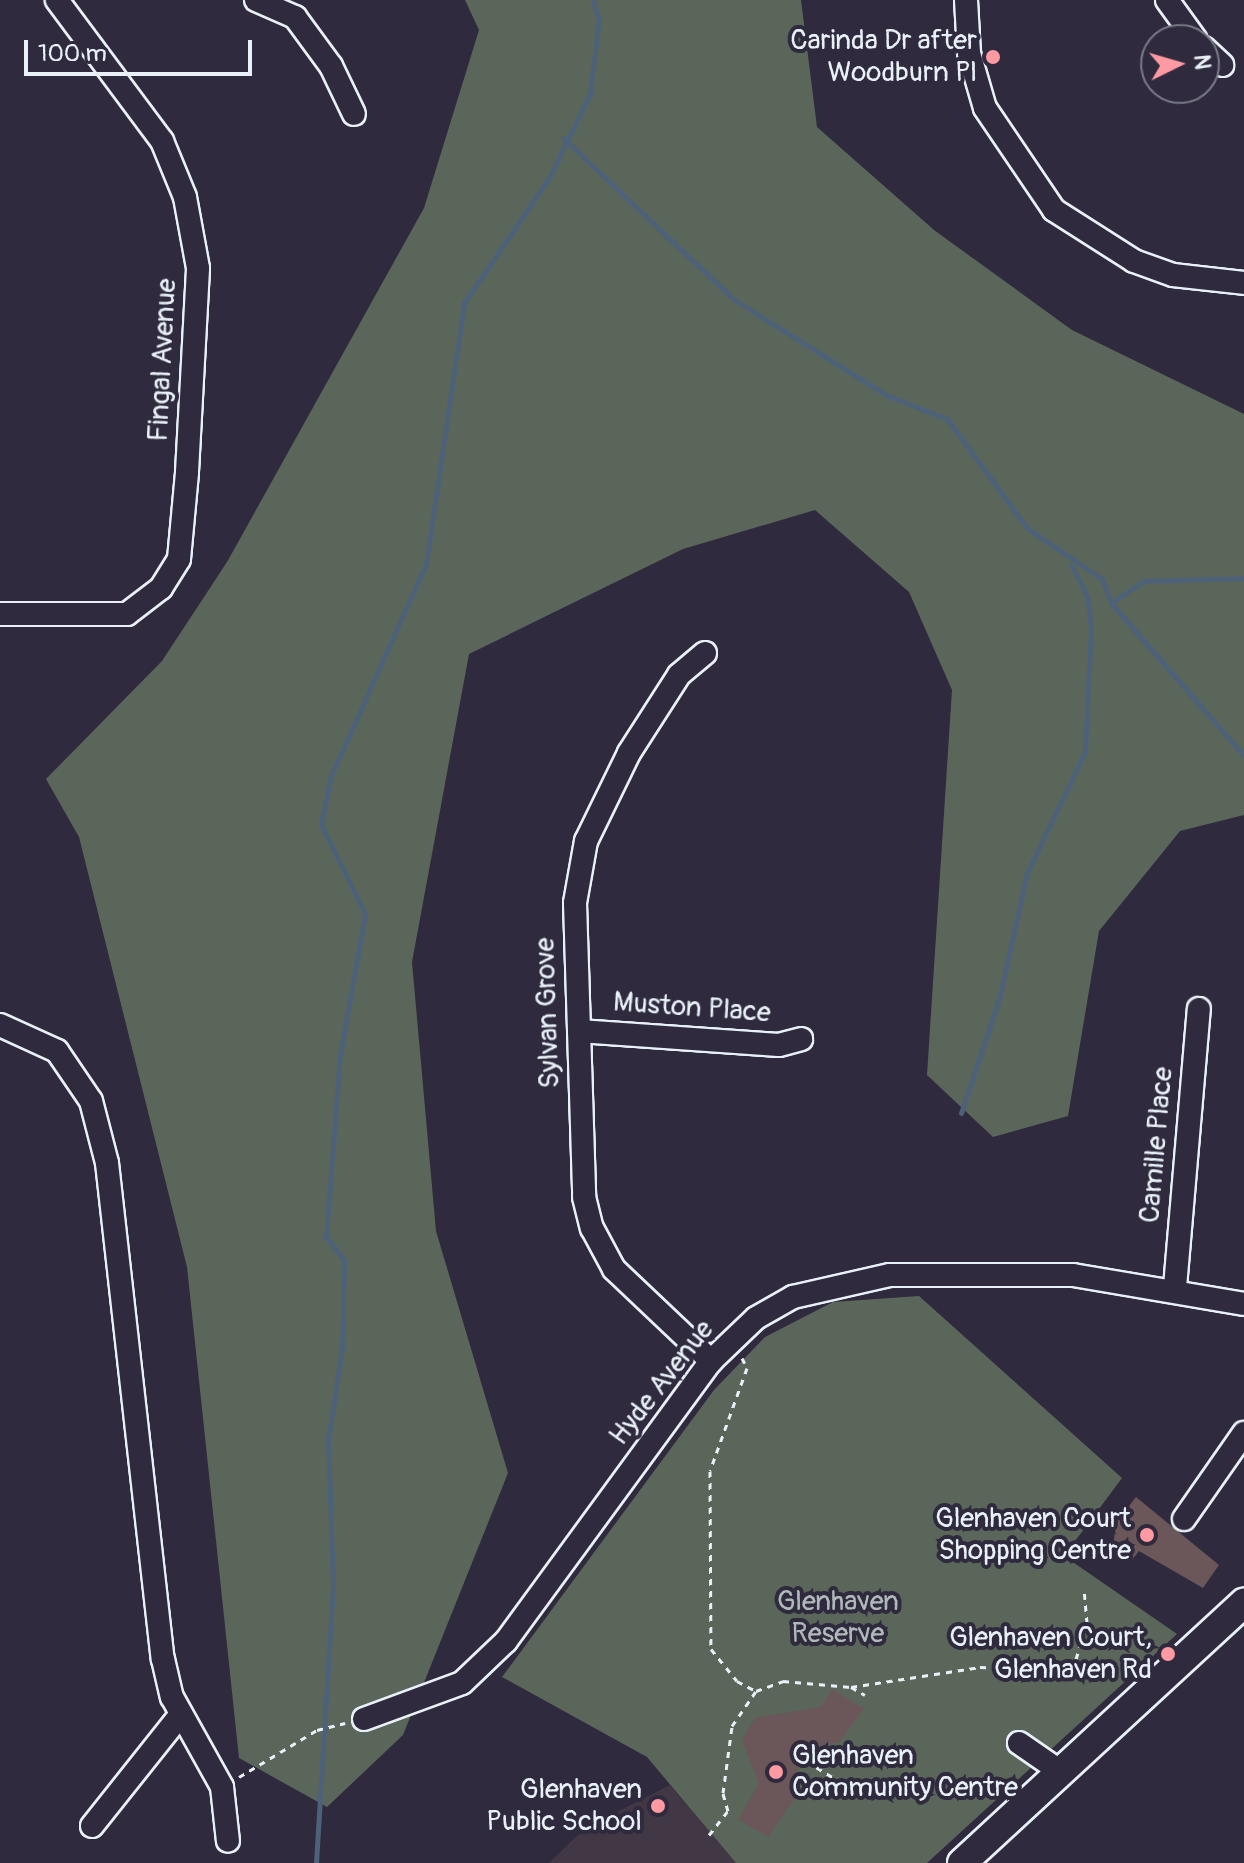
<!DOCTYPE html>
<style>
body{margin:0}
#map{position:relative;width:1244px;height:1863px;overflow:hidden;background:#2f2a3d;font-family:Pangolin,sans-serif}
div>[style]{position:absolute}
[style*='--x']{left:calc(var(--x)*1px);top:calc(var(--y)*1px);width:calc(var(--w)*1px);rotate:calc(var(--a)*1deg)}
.built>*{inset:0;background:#413745}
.green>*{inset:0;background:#5b665b}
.stream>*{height:5px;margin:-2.5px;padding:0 2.5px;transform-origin:2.5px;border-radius:2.5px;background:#4d6278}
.building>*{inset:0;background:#6b5659}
.path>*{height:3px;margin-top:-1.5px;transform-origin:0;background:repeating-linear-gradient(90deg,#e8f1f8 0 6px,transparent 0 12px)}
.roads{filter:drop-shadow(2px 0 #e8f1f8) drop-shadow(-2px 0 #e8f1f8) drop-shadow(0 2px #e8f1f8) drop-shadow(0 -2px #e8f1f8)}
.minor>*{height:22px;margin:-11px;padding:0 11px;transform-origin:11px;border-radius:11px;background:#2f2a3d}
.major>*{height:28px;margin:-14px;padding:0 14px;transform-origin:14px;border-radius:14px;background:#2f2a3d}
.dots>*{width:22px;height:22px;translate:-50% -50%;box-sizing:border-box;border:4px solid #2f2a3d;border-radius:50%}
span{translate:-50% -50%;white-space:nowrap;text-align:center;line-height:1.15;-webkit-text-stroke:8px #2f2a3d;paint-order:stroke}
.poi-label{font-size:28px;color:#e8f1f8}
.right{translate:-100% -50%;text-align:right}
.left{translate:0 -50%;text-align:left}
.street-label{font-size:28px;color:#e8f1f8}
.park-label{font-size:28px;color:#b0b9b9}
.north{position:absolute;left:1140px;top:24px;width:80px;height:80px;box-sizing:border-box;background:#2f2a3d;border:2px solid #797a88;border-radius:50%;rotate:85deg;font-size:22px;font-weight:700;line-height:32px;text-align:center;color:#e8f1f8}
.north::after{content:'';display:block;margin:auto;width:28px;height:36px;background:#ff9aa2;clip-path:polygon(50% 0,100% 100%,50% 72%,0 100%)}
.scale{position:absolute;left:24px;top:40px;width:228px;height:36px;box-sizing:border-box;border:4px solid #e8f1f8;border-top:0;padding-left:10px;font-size:24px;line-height:28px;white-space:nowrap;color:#e8f1f8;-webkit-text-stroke:6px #2f2a3d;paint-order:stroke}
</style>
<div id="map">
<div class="built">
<div style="clip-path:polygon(670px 1785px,736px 1863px,549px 1863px,585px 1828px)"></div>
</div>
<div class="green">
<div style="clip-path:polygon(465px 0,801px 0,817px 127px,934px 230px,1072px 330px,1244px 414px,1244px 815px,1180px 831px,1099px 931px,1068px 1116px,993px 1137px,927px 1075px,952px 690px,909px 592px,815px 510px,683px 549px,469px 654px,412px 962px,436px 1231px,508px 1473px,403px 1735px,327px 1807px,239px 1758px,187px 1267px,79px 837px,46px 779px,162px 661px,227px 562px,424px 208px,479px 30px)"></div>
<div style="clip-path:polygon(919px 1296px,1122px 1478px,1064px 1556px,1177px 1634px,927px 1863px,736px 1863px,647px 1757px,502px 1677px,714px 1390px,765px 1337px,833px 1302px)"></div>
</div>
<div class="stream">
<div style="--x:563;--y:138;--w:234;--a:43.4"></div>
<div style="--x:733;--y:299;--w:181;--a:32.1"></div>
<div style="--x:886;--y:395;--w:66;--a:21.5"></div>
<div style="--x:947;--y:419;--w:135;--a:53.7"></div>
<div style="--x:1027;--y:528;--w:91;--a:34.2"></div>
<div style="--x:1102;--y:579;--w:26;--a:69"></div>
<div style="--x:1111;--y:603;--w:203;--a:49"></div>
<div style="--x:1111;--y:603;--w:40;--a:-34"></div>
<div style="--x:1144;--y:581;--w:100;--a:-1.7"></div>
<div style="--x:961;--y:1113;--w:120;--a:-71.6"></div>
<div style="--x:999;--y:999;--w:129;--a:-77.5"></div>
<div style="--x:1027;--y:873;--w:134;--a:-64.4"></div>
<div style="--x:1085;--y:752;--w:123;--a:-87.2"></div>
<div style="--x:1091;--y:629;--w:30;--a:-96"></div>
<div style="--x:1088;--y:599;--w:37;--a:-116"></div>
<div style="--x:316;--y:1863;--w:277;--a:-86.5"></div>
<div style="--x:333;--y:1587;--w:147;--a:-91.9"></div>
<div style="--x:328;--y:1440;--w:92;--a:-81.3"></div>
<div style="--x:342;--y:1349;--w:89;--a:-88.7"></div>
<div style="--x:344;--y:1260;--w:29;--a:-128"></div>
<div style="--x:326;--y:1237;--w:183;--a:-85.6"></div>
<div style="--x:340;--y:1055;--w:143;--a:-79.9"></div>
<div style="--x:365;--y:914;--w:99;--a:-116.3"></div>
<div style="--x:321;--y:825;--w:50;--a:-78.5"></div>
<div style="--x:331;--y:776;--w:232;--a:-65.9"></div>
<div style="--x:426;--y:564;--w:264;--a:-81.7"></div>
<div style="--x:464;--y:303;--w:151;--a:-55.8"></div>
<div style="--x:549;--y:178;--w:93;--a:-64"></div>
<div style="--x:590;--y:94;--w:75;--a:-83.1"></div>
<div style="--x:599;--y:20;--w:21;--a:-107"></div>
</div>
<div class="building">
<div style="clip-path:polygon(1136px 1497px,1219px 1565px,1203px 1588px,1139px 1551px,1131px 1561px,1113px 1547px,1116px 1523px)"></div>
<div style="clip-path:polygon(832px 1689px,864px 1709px,839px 1742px,799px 1750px,797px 1796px,768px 1837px,738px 1819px,759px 1784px,742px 1740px,755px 1718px,821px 1707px)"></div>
</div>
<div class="path">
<div style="--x:742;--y:1358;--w:11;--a:63"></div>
<div style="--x:747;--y:1368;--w:109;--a:109.8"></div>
<div style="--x:710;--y:1471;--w:178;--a:89.7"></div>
<div style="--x:711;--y:1649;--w:41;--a:50.9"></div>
<div style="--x:737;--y:1681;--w:21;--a:28"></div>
<div style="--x:756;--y:1691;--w:29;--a:-20"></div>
<div style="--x:783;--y:1681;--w:68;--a:5"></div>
<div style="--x:851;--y:1687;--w:131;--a:-8.8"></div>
<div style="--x:980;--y:1667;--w:79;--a:2.2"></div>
<div style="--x:1059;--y:1670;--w:20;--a:-33"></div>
<div style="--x:1076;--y:1659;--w:38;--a:-73"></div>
<div style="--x:1087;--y:1623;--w:35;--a:-95"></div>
<div style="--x:851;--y:1687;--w:16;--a:30"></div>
<div style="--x:796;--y:1755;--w:50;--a:31.2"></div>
<div style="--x:239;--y:1777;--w:91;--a:-31.1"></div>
<div style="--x:317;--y:1730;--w:29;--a:-14"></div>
<div style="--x:709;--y:1835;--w:31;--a:-52"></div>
<div style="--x:728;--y:1811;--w:19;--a:-106"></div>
<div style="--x:723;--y:1793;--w:68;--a:-82.3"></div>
<div style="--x:732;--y:1726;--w:42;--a:-55.6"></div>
</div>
<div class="roads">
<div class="minor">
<div style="--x:256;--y:0;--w:43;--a:23.6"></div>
<div style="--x:295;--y:17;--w:61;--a:53.7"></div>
<div style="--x:331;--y:66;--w:53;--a:64.4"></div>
<div style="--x:966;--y:0;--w:53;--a:86.8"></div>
<div style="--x:969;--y:53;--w:57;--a:73.8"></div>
<div style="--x:985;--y:108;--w:123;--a:55.9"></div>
<div style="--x:1054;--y:210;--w:95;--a:32.5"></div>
<div style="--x:1134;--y:261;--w:41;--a:19.7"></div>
<div style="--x:1173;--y:275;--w:71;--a:6.4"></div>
<div style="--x:1167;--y:0;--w:49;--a:54.1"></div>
<div style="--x:1204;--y:48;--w:25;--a:43"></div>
<div style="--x:0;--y:614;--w:127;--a:0"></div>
<div style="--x:127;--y:614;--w:43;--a:-37.4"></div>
<div style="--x:161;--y:588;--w:34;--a:-58"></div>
<div style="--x:179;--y:559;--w:87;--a:-84.7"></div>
<div style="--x:187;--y:472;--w:204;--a:-86.9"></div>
<div style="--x:198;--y:268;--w:72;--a:-100.4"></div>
<div style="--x:185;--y:197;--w:61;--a:-112.3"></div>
<div style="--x:162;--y:141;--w:176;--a:-126.7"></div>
<div style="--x:705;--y:653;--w:34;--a:140"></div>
<div style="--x:679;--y:675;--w:93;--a:122.7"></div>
<div style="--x:629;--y:753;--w:98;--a:116"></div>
<div style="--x:586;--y:841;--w:63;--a:100.1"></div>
<div style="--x:575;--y:903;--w:294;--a:88.2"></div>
<div style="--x:584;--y:1197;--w:32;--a:76"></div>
<div style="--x:592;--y:1228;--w:47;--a:61.8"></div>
<div style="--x:614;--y:1269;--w:134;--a:43.5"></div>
<div style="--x:0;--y:1025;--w:63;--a:24.5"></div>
<div style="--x:57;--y:1051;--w:60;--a:55.8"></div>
<div style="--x:91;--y:1101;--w:64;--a:75.5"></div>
<div style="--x:107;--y:1163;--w:499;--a:83.6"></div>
<div style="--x:163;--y:1659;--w:39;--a:77"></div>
<div style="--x:172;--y:1697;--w:103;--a:60.9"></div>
<div style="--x:222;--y:1787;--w:54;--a:83.7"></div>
<div style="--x:579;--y:1031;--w:200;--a:4"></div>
<div style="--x:779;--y:1045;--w:23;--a:-15"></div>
<div style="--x:1175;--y:1287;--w:279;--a:-85.1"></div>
<div style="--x:1184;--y:1519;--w:105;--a:-55.1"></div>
<div style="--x:364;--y:1719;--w:104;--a:-20.2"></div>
<div style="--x:462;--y:1683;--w:61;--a:-43.7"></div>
<div style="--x:506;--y:1641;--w:347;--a:-53.8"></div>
<div style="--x:711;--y:1361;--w:62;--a:-43.7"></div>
<div style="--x:756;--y:1318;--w:43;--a:-29.6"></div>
<div style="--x:793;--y:1297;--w:99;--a:-12.8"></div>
<div style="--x:890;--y:1275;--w:183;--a:0"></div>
<div style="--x:1073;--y:1275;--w:173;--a:9.6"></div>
<div style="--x:1019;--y:1743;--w:51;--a:34.6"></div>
<div style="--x:92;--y:1826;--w:143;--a:-51.5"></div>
</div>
<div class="major">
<div style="--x:962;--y:1863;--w:384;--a:-42.7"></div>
</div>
</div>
<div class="dots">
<div style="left:993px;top:57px;background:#ff9aa2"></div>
<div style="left:1147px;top:1535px;background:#ff9aa2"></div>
<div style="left:1168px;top:1654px;background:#ff9aa2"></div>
<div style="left:776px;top:1772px;background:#ff9aa2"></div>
<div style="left:658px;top:1806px;background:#ff9aa2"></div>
</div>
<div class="poi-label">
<span class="right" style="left:977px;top:57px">Carinda Dr after<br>Woodburn Pl</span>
<span class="right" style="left:1131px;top:1535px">Glenhaven Court<br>Shopping Centre</span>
<span class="right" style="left:1152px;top:1654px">Glenhaven Court,<br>Glenhaven Rd</span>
<span class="left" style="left:792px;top:1772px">Glenhaven<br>Community Centre</span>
<span class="right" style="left:642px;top:1806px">Glenhaven<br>Public School</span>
</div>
<div class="street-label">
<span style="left:163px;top:360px;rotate:-87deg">Fingal Avenue</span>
<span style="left:692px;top:1008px;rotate:4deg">Muston Place</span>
<span style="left:548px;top:1013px;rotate:-92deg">Sylvan Grove</span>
<span style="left:1157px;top:1145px;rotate:-85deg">Camille Place</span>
<span style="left:662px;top:1383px;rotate:-52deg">Hyde Avenue</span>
</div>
<div class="park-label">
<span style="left:838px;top:1618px">Glenhaven<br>Reserve</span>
</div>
<div class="north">N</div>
<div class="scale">100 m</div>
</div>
